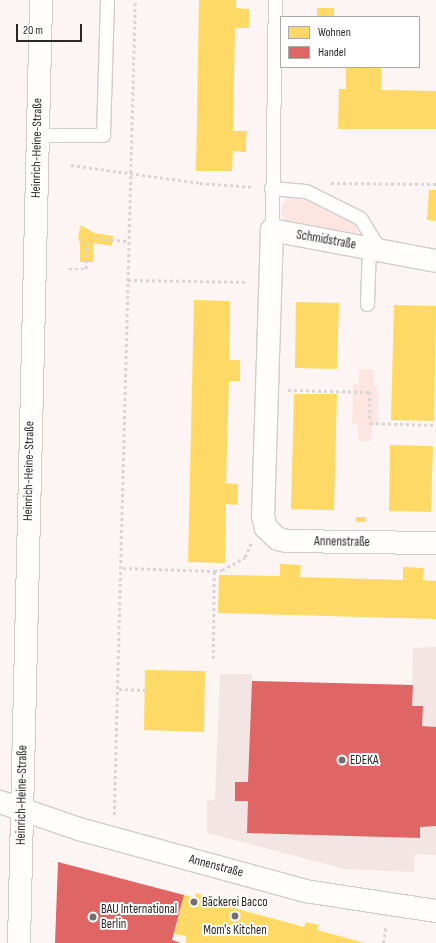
<!DOCTYPE html>
<meta charset="utf-8">
<style>
body{margin:0}
#map{position:relative;width:436px;height:943px;overflow:hidden;background:#fcf5f4;font-family:"Sofia Sans Condensed",sans-serif}
div>[style]{position:absolute}
[style*='--x']{left:calc(var(--x)*1px);top:calc(var(--y)*1px);width:calc(var(--w)*1px);rotate:calc(var(--a)*1deg)}
.built>*{inset:0;background:#f3e5e3}
.green>*{inset:0;background:#fde6e2}
.homes>*{inset:0;background:#ffd966}
.shops>*{inset:0;background:#e06666}
.path>*{height:2.5px;margin-top:-1.25px;transform-origin:0;background:repeating-linear-gradient(90deg,#d7d5d5 0 3px,transparent 0 6px)}
.roads{filter:drop-shadow(1px 0 #d2cccb) drop-shadow(-1px 0 #d2cccb) drop-shadow(0 1px #d2cccb) drop-shadow(0 -1px #d2cccb)}
.service>*{height:13px;margin:-6.5px;padding:0 6.5px;transform-origin:6.5px;border-radius:6.5px;background:#fffefd}
.minor>*{height:22px;margin:-11px;padding:0 11px;transform-origin:11px;border-radius:11px;background:#fffefd}
.tertiary>*{height:22px;margin:-11px;padding:0 11px;transform-origin:11px;border-radius:11px;background:#fffefd}
.secondary>*{height:22px;margin:-11px;padding:0 11px;transform-origin:11px;border-radius:11px;background:#fffefd}
.dots>*{width:11px;height:11px;translate:-50% -50%;box-sizing:border-box;border:2px solid #fff;border-radius:50%}
span{translate:-50% -50%;white-space:nowrap;text-align:center;line-height:1.15;-webkit-text-stroke:4px #fff;paint-order:stroke}
.street-label{font-size:13px;color:#2c2727}
.poi-label{font-size:13px;color:#2c2727}
.left{translate:0 -50%;text-align:left}
.legend{position:absolute;left:280px;top:16px;width:140px;height:52px;box-sizing:border-box;background:#fff;border:1px solid #aba9a9;margin:0;padding:5px 7px;list-style:none;font-size:12px;color:#2c2727}
.legend li{display:flex;align-items:center;gap:8px;height:20px}
.legend b{width:20px;border:1px solid #aba9a9}
.scale{position:absolute;left:16px;top:24px;width:66px;height:18px;box-sizing:border-box;border:2px solid #2c2727;border-top:0;padding-left:5px;font-size:12px;line-height:14px;white-space:nowrap;color:#2c2727;-webkit-text-stroke:3px #fff;paint-order:stroke}
</style>
<div id="map">
<div class="built">
<div style="clip-path:polygon(436px 647px,436px 855px,415px 854px,414px 872px,345px 869px,207px 833px,207px 801px,215px 800px,220px 674px,252px 674px,252px 681px,412px 685px,413px 648px)"></div>
</div>
<div class="green">
<div style="clip-path:polygon(293px 195px,302px 195px,353px 222px,357px 228px,357px 234px,355px 236px,286px 224px,281px 213px,282px 203px)"></div>
<div style="clip-path:polygon(359px 369px,374px 369px,374px 385px,378px 386px,377px 425px,372px 425px,371px 441px,358px 441px,358px 425px,352px 424px,353px 384px,359px 384px)"></div>
</div>
<div class="homes">
<div style="clip-path:polygon(199px 0,236px 0,236px 8px,249px 9px,249px 28px,235px 28px,233px 131px,247px 131px,246px 141px,246px 152px,233px 151px,232px 171px,196px 171px)"></div>
<div style="clip-path:polygon(317px 8px,334px 8px,334px 17px,317px 17px)"></div>
<div style="clip-path:polygon(346px 67px,381px 67px,381px 90px,436px 91px,436px 129px,338px 129px,339px 89px,346px 89px)"></div>
<div style="clip-path:polygon(429px 190px,436px 190px,436px 221px,427px 220px)"></div>
<div style="clip-path:polygon(81px 225px,94px 233px,113px 236px,112px 246px,93px 243px,93px 262px,80px 262px,80px 243px,78px 237px)"></div>
<div style="clip-path:polygon(194px 300px,230px 301px,229px 360px,240px 360px,240px 381px,229px 381px,226px 483px,238px 484px,237px 505px,226px 504px,225px 563px,188px 562px)"></div>
<div style="clip-path:polygon(296px 302px,339px 303px,337px 369px,295px 368px)"></div>
<div style="clip-path:polygon(394px 305px,436px 306px,434px 421px,391px 420px)"></div>
<div style="clip-path:polygon(294px 394px,337px 394px,334px 510px,291px 509px)"></div>
<div style="clip-path:polygon(390px 445px,433px 446px,431px 512px,389px 511px)"></div>
<div style="clip-path:polygon(356px 517px,366px 517px,366px 522px,356px 522px)"></div>
<div style="clip-path:polygon(280px 564px,301px 565px,300px 577px,403px 580px,403px 567px,424px 568px,423px 580px,436px 581px,436px 619px,218px 613px,219px 575px,280px 576px)"></div>
<div style="clip-path:polygon(145px 670px,205px 671px,204px 732px,144px 730px)"></div>
<div style="clip-path:polygon(196px 893px,209px 897px,208px 901px,215px 903px,304px 927px,306px 922px,319px 925px,317px 930px,365px 943px,186px 943px,186px 936px,174px 934px,184px 895px,195px 898px)"></div>
</div>
<div class="shops">
<div style="clip-path:polygon(252px 681px,413px 685px,412px 706px,423px 706px,422px 726px,436px 727px,436px 826px,420px 827px,420px 838px,247px 833px,248px 801px,235px 801px,235px 782px,248px 782px)"></div>
<div style="clip-path:polygon(58px 862px,184px 895px,172px 940px,181px 943px,55px 943px)"></div>
</div>
<div class="path">
<div style="--x:71;--y:165;--w:130;--a:7.9"></div>
<div style="--x:200;--y:183;--w:54;--a:4.2"></div>
<div style="--x:331;--y:183;--w:105;--a:0.5"></div>
<div style="--x:93;--y:238;--w:36;--a:5"></div>
<div style="--x:69;--y:269;--w:17;--a:0"></div>
<div style="--x:86;--y:269;--w:26;--a:-88"></div>
<div style="--x:128;--y:280;--w:120;--a:1"></div>
<div style="--x:288;--y:390;--w:82;--a:1.4"></div>
<div style="--x:370;--y:392;--w:31;--a:90"></div>
<div style="--x:370;--y:423;--w:66;--a:1.7"></div>
<div style="--x:123;--y:568;--w:91;--a:1.9"></div>
<div style="--x:213;--y:659;--w:88;--a:-89.3"></div>
<div style="--x:214;--y:571;--w:8;--a:-7"></div>
<div style="--x:222;--y:570;--w:26;--a:-29"></div>
<div style="--x:245;--y:557;--w:15;--a:-67"></div>
<div style="--x:119;--y:689;--w:26;--a:2"></div>
<div style="--x:114;--y:815;--w:815;--a:-88.52"></div>
<div style="--x:383;--y:943;--w:17;--a:-80"></div>
</div>
<div class="roads">
<div class="service">
<div style="--x:37;--y:135;--w:66;--a:0"></div>
<div style="--x:103;--y:135;--w:135;--a:-88.3"></div>
<div style="--x:271;--y:188;--w:35;--a:5"></div>
<div style="--x:306;--y:191;--w:60;--a:26.6"></div>
<div style="--x:360;--y:218;--w:38;--a:58"></div>
<div style="--x:272;--y:230;--w:230;--a:-89.3"></div>
<div style="--x:367;--y:304;--w:56;--a:-88"></div>
</div>
<div class="minor">
<div style="--x:436;--y:261;--w:167;--a:-169.3"></div>
<div style="--x:272;--y:230;--w:286;--a:91.8"></div>
<div style="--x:263;--y:516;--w:12;--a:76"></div>
<div style="--x:266;--y:528;--w:16;--a:43"></div>
<div style="--x:278;--y:539;--w:9;--a:13"></div>
<div style="--x:287;--y:541;--w:149;--a:0.8"></div>
</div>
<div class="tertiary">
<div style="--x:0;--y:802;--w:83;--a:18.9"></div>
<div style="--x:79;--y:829;--w:234;--a:15.3"></div>
<div style="--x:305;--y:891;--w:133;--a:8.7"></div>
</div>
<div class="secondary">
<div style="--x:19;--y:943;--w:943;--a:-88.66"></div>
</div>
</div>
<div class="dots">
<div style="left:342px;top:760px;background:#756f6f"></div>
<div style="left:194px;top:902px;background:#756f6f"></div>
<div style="left:235px;top:916px;background:#756f6f"></div>
<div style="left:93px;top:917px;background:#756f6f"></div>
</div>
<div class="street-label">
<span style="left:37px;top:148px;rotate:-89deg">Heinrich-Heine-Straße</span>
<span style="left:326px;top:240px;rotate:10deg">Schmidstraße</span>
<span style="left:29px;top:471px;rotate:-89deg">Heinrich-Heine-Straße</span>
<span style="left:342px;top:542px;rotate:1deg">Annenstraße</span>
<span style="left:22px;top:795px;rotate:-89deg">Heinrich-Heine-Straße</span>
<span style="left:216px;top:866px;rotate:15deg">Annenstraße</span>
</div>
<div class="poi-label">
<span class="left" style="left:350px;top:760px">EDEKA</span>
<span class="left" style="left:202px;top:902px">Bäckerei Bacco</span>
<span class="left" style="left:101px;top:917px">BAU International<br>Berlin</span>
<span style="left:235px;top:930px">Mom's Kitchen</span>
</div>
<ul class="legend">
<li><b style="height:11px;background:#ffd966"></b>Wohnen</li>
<li><b style="height:11px;background:#e06666"></b>Handel</li>
</ul>
<div class="scale">20 m</div>
</div>
